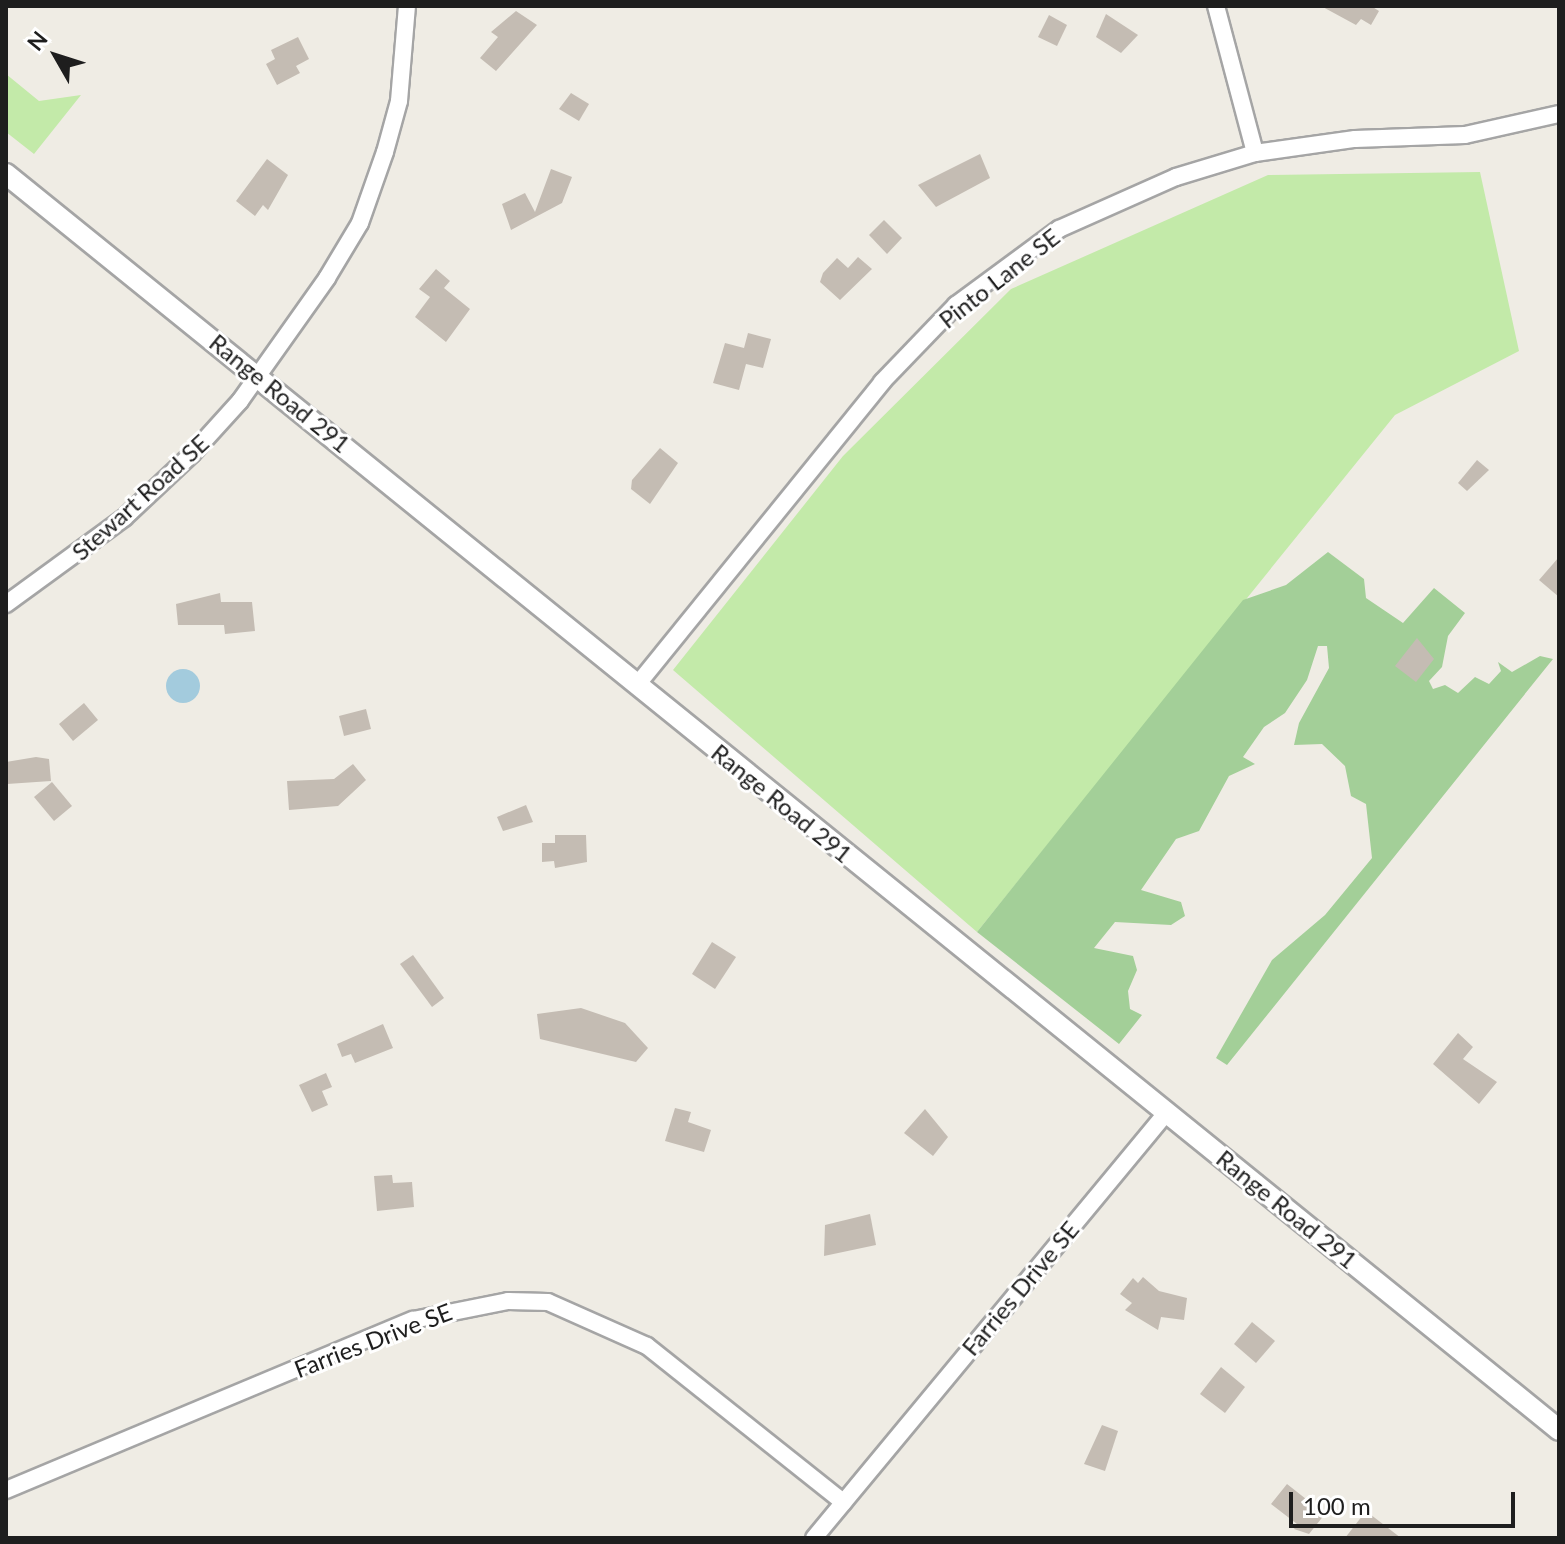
<!DOCTYPE html>
<style>
body{margin:0}
#map{position:relative;width:1565px;height:1544px;overflow:hidden;background:#efece4;font-family:Lato,sans-serif}
div>[style]{position:absolute}
[style*='--x']{left:calc(var(--x)*1px);top:calc(var(--y)*1px);width:calc(var(--w)*1px);rotate:calc(var(--a)*1deg)}
.grass>*{inset:0;background:#c3eaa9}
.forest>*{inset:0;background:#a3cf98}
.water>*{inset:0;background:#a3cbdd}
.round{border-radius:50%}
.building>*{inset:0;background:#c4bcb3}
.roads{filter:drop-shadow(2px 0 #a5a5a5) drop-shadow(-2px 0 #a5a5a5) drop-shadow(0 2px #a5a5a5) drop-shadow(0 -2px #a5a5a5)}
.minor>*{height:16px;margin:-8px;padding:0 8px;transform-origin:8px;border-radius:8px;background:#fff}
.tertiary>*{height:20px;margin:-10px;padding:0 10px;transform-origin:10px;border-radius:10px;background:#fff}
span{translate:-50% -50%;white-space:nowrap;text-align:center;line-height:1.15;-webkit-text-stroke:6px #fff;paint-order:stroke}
.street-label{font-size:24px;color:#1e1e1e}
.frame{position:absolute;inset:0;border:8px solid #1e1e1e;pointer-events:none}
.north{position:absolute;left:16px;top:16px;width:80px;height:80px;-webkit-text-stroke:6px #fff;paint-order:stroke;rotate:309deg;font-size:22px;font-weight:700;line-height:32px;text-align:center;color:#1e1e1e}
.north::after{content:'';display:block;margin:auto;width:28px;height:36px;background:#1e1e1e;clip-path:polygon(50% 0,100% 100%,50% 72%,0 100%)}
.scale{position:absolute;left:1289px;top:1492px;width:226px;height:36px;box-sizing:border-box;border:4px solid #1e1e1e;border-top:0;padding-left:10px;font-size:24px;line-height:28px;white-space:nowrap;color:#1e1e1e;-webkit-text-stroke:6px #fff;paint-order:stroke}
</style>
<div id="map">
<div class="grass">
<div style="clip-path:polygon(6px 74px,39px 101px,81px 95px,34px 154px,6px 132px)"></div>
<div style="clip-path:polygon(1480px 172px,1519px 351px,1395px 415px,977px 932px,673px 670px,843px 456px,1011px 289px,1268px 175px)"></div>
</div>
<div class="forest">
<div style="clip-path:polygon(1328px 552px,1364px 579px,1366px 598px,1403px 623px,1434px 588px,1465px 613px,1448px 636px,1442px 667px,1429px 681px,1433px 689px,1445px 685px,1458px 693px,1475px 677px,1489px 684px,1501px 671px,1498px 662px,1512px 672px,1540px 656px,1553px 659px,1227px 1065px,1216px 1058px,1272px 960px,1325px 915px,1372px 858px,1366px 804px,1351px 796px,1345px 766px,1322px 744px,1294px 745px,1299px 723px,1329px 668px,1327px 646px,1318px 646px,1307px 680px,1285px 713px,1264px 727px,1243px 757px,1255px 764px,1229px 776px,1199px 831px,1176px 839px,1141px 890px,1181px 902px,1185px 916px,1171px 925px,1115px 922px,1094px 948px,1133px 956px,1137px 970px,1128px 991px,1130px 1009px,1142px 1015px,1119px 1044px,977px 932px,1243px 600px,1286px 585px)"></div>
</div>
<div class="water">
<div class="round" style="left:166px;top:669px;width:34px;height:34px"></div>
</div>
<div class="building">
<div style="clip-path:polygon(1321px 6px,1371px 6px,1379px 11px,1371px 25px,1361px 19px,1356px 25px)"></div>
<div style="clip-path:polygon(516px 11px,537px 25px,496px 71px,480px 58px,498px 37px,491px 32px)"></div>
<div style="clip-path:polygon(1106px 14px,1138px 35px,1121px 53px,1096px 37px)"></div>
<div style="clip-path:polygon(1049px 15px,1067px 25px,1057px 46px,1038px 37px)"></div>
<div style="clip-path:polygon(298px 37px,309px 59px,296px 66px,300px 73px,277px 85px,266px 64px,275px 59px,271px 50px)"></div>
<div style="clip-path:polygon(571px 93px,589px 104px,579px 121px,559px 109px)"></div>
<div style="clip-path:polygon(980px 154px,990px 178px,936px 207px,918px 185px)"></div>
<div style="clip-path:polygon(267px 159px,288px 175px,268px 210px,263px 205px,255px 216px,236px 201px)"></div>
<div style="clip-path:polygon(551px 169px,572px 177px,562px 203px,511px 230px,502px 204px,525px 193px,535px 212px)"></div>
<div style="clip-path:polygon(884px 220px,902px 238px,887px 254px,869px 235px)"></div>
<div style="clip-path:polygon(858px 257px,872px 269px,840px 300px,820px 282px,823px 273px,837px 258px,848px 268px)"></div>
<div style="clip-path:polygon(436px 269px,450px 281px,444px 288px,470px 309px,446px 342px,415px 317px,430px 297px,419px 289px)"></div>
<div style="clip-path:polygon(748px 333px,771px 339px,763px 368px,746px 364px,739px 390px,713px 383px,725px 343px,744px 348px)"></div>
<div style="clip-path:polygon(660px 448px,678px 463px,650px 504px,631px 489px,632px 480px)"></div>
<div style="clip-path:polygon(1477px 460px,1489px 470px,1467px 491px,1458px 483px)"></div>
<div style="clip-path:polygon(1559px 557px,1559px 597px,1539px 580px)"></div>
<div style="clip-path:polygon(220px 593px,221px 602px,252px 602px,255px 631px,225px 634px,224px 625px,178px 625px,176px 604px)"></div>
<div style="clip-path:polygon(1417px 638px,1434px 659px,1416px 682px,1395px 666px)"></div>
<div style="clip-path:polygon(84px 703px,98px 720px,73px 741px,59px 724px)"></div>
<div style="clip-path:polygon(366px 709px,371px 729px,344px 736px,339px 716px)"></div>
<div style="clip-path:polygon(36px 757px,49px 759px,51px 781px,7px 784px,6px 762px)"></div>
<div style="clip-path:polygon(353px 764px,366px 780px,338px 806px,289px 810px,287px 781px,334px 779px)"></div>
<div style="clip-path:polygon(52px 782px,72px 806px,54px 821px,34px 797px)"></div>
<div style="clip-path:polygon(526px 805px,533px 822px,503px 831px,497px 817px)"></div>
<div style="clip-path:polygon(555px 835px,586px 835px,587px 862px,555px 868px,554px 861px,542px 862px,542px 843px,555px 843px)"></div>
<div style="clip-path:polygon(712px 942px,736px 957px,715px 989px,692px 974px)"></div>
<div style="clip-path:polygon(413px 955px,444px 998px,432px 1007px,400px 964px)"></div>
<div style="clip-path:polygon(581px 1008px,625px 1023px,648px 1048px,636px 1062px,540px 1039px,537px 1014px)"></div>
<div style="clip-path:polygon(383px 1024px,393px 1048px,355px 1063px,351px 1054px,342px 1057px,337px 1044px)"></div>
<div style="clip-path:polygon(1458px 1033px,1473px 1047px,1463px 1059px,1497px 1082px,1479px 1104px,1433px 1064px)"></div>
<div style="clip-path:polygon(326px 1073px,332px 1087px,322px 1091px,328px 1105px,312px 1112px,299px 1085px)"></div>
<div style="clip-path:polygon(675px 1108px,691px 1112px,688px 1122px,711px 1130px,704px 1152px,665px 1141px)"></div>
<div style="clip-path:polygon(925px 1109px,948px 1137px,933px 1156px,904px 1133px)"></div>
<div style="clip-path:polygon(392px 1175px,393px 1183px,412px 1182px,414px 1207px,377px 1211px,374px 1176px)"></div>
<div style="clip-path:polygon(870px 1214px,876px 1245px,824px 1256px,825px 1225px)"></div>
<div style="clip-path:polygon(1143px 1277px,1159px 1291px,1187px 1298px,1184px 1320px,1161px 1317px,1158px 1330px,1125px 1310px,1132px 1303px,1120px 1294px,1133px 1278px,1138px 1283px)"></div>
<div style="clip-path:polygon(1252px 1322px,1275px 1341px,1256px 1363px,1234px 1344px)"></div>
<div style="clip-path:polygon(1221px 1367px,1245px 1387px,1225px 1413px,1200px 1394px)"></div>
<div style="clip-path:polygon(1102px 1425px,1118px 1431px,1105px 1471px,1084px 1464px)"></div>
<div style="clip-path:polygon(1287px 1484px,1325px 1514px,1309px 1534px,1294px 1529px,1297px 1524px,1271px 1504px)"></div>
<div style="clip-path:polygon(1366px 1511px,1401px 1538px,1345px 1538px)"></div>
</div>
<div class="roads">
<div class="minor">
<div style="--x:1216;--y:6;--w:152;--a:75.1"></div>
<div style="--x:6;--y:604;--w:146;--a:-36.1"></div>
<div style="--x:124;--y:518;--w:93;--a:-43.3"></div>
<div style="--x:192;--y:454;--w:72;--a:-47.8"></div>
<div style="--x:240;--y:401;--w:151;--a:-54.7"></div>
<div style="--x:327;--y:278;--w:64;--a:-59"></div>
<div style="--x:360;--y:223;--w:75;--a:-70.6"></div>
<div style="--x:385;--y:152;--w:53;--a:-74.6"></div>
<div style="--x:399;--y:101;--w:95;--a:-85.2"></div>
<div style="--x:637;--y:685;--w:390;--a:-51"></div>
<div style="--x:882;--y:382;--w:107;--a:-46.1"></div>
<div style="--x:956;--y:305;--w:128;--a:-36.4"></div>
<div style="--x:1059;--y:229;--w:128;--a:-24"></div>
<div style="--x:1176;--y:177;--w:83;--a:-16.9"></div>
<div style="--x:1255;--y:153;--w:101;--a:-8"></div>
<div style="--x:1355;--y:139;--w:110;--a:-2.1"></div>
<div style="--x:1465;--y:135;--w:96;--a:-12.6"></div>
<div style="--x:6;--y:1490;--w:441;--a:-22.7"></div>
<div style="--x:413;--y:1320;--w:97;--a:-11.3"></div>
<div style="--x:508;--y:1301;--w:40;--a:1.4"></div>
<div style="--x:548;--y:1302;--w:108;--a:24"></div>
<div style="--x:647;--y:1346;--w:251;--a:38.5"></div>
<div style="--x:814;--y:1538;--w:553;--a:-50.35"></div>
</div>
<div class="tertiary">
<div style="--x:6;--y:174;--w:1997;--a:38.96"></div>
</div>
</div>
<div class="street-label">
<span style="left:999px;top:278px;rotate:-38deg">Pinto Lane SE</span>
<span style="left:280px;top:393px;rotate:39deg">Range Road 291</span>
<span style="left:140px;top:497px;rotate:-42deg">Stewart Road SE</span>
<span style="left:782px;top:803px;rotate:39deg">Range Road 291</span>
<span style="left:1287px;top:1209px;rotate:39deg">Range Road 291</span>
<span style="left:1020px;top:1288px;rotate:-50deg">Farries Drive SE</span>
<span style="left:373px;top:1340px;rotate:-21deg">Farries Drive SE</span>
</div>
<div class="frame"></div>
<div class="north">N</div>
<div class="scale">100 m</div>
</div>
